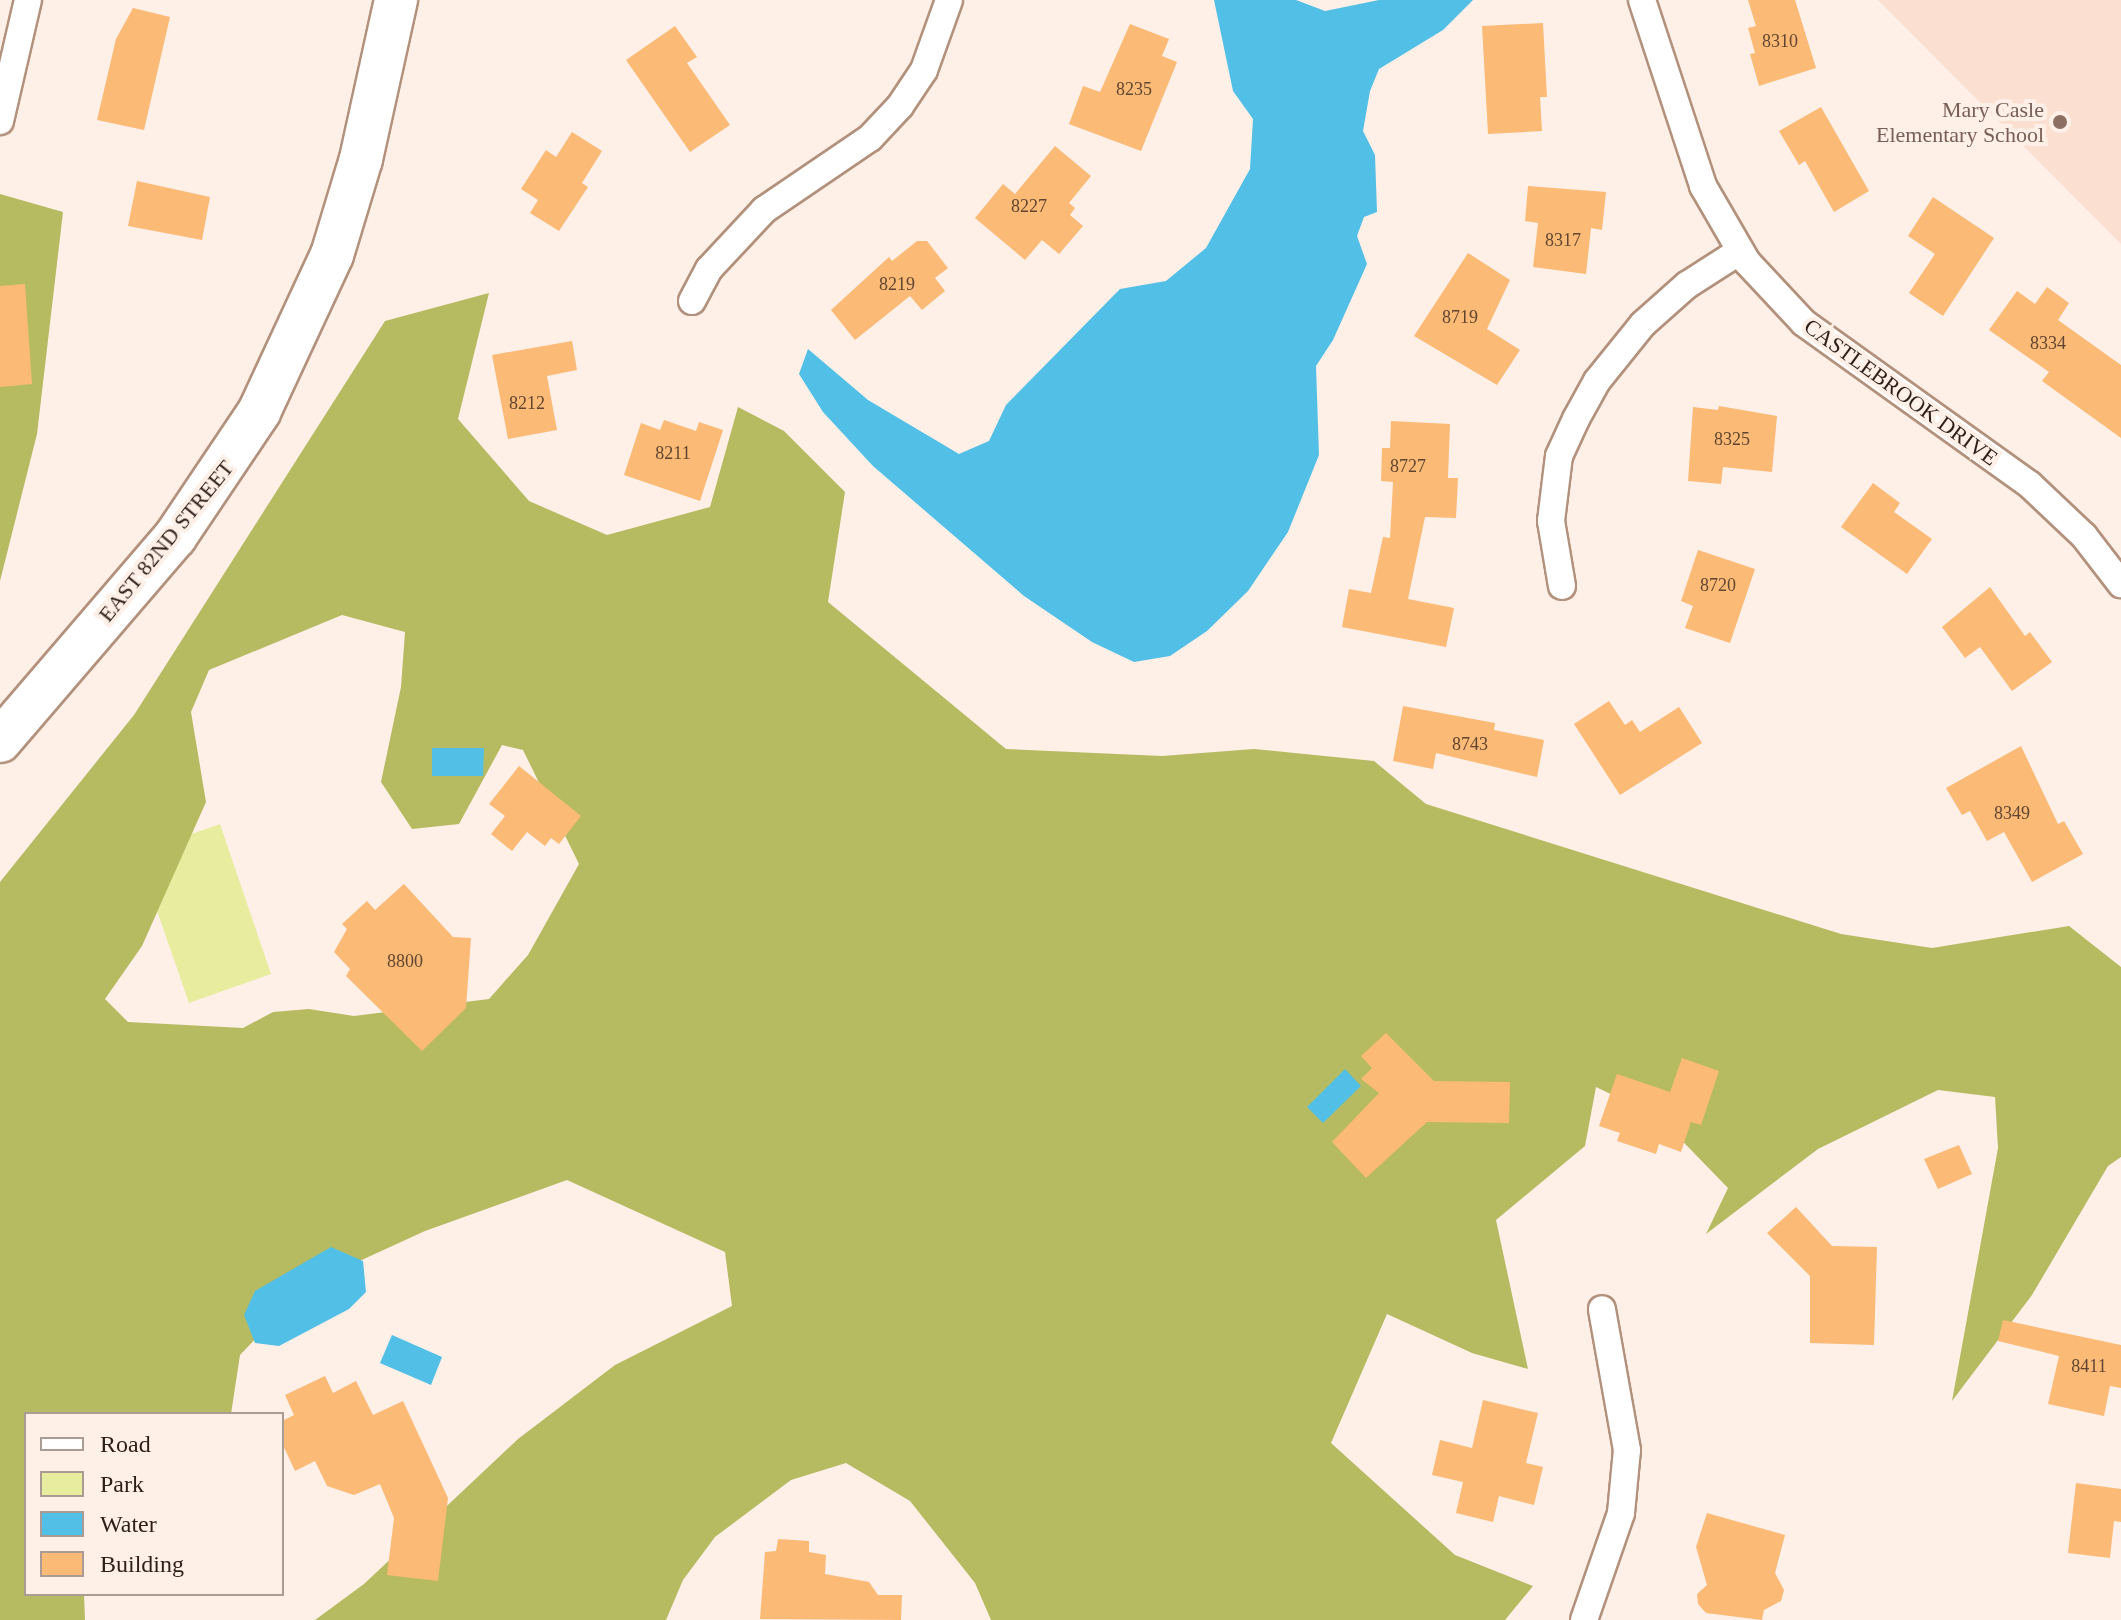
<!DOCTYPE html>
<style>
body{margin:0}
#map{position:relative;width:2121px;height:1620px;overflow:hidden;background:#feefe7;font-family:Georgia,serif}
div>[style]{position:absolute}
[style*='--x']{left:calc(var(--x)*1px);top:calc(var(--y)*1px);width:calc(var(--w)*1px);rotate:calc(var(--a)*1deg)}
.built>*{inset:0;background:#fbe0d1}
.green>*{inset:0;background:#e7ec9f}
.forest>*{inset:0;background:#b6ba61}
.water>*{inset:0;background:#52bfe6}
.building>*{inset:0;background:#fcba77}
.roads{filter:drop-shadow(2px 0 #b2917d) drop-shadow(-2px 0 #b2917d) drop-shadow(0 2px #b2917d) drop-shadow(0 -2px #b2917d)}
.street>*{height:26px;margin:-13px;padding:0 13px;transform-origin:13px;border-radius:13px;background:#fff}
.primary>*{height:42px;margin:-21px;padding:0 21px;transform-origin:21px;border-radius:21px;background:#fff}
.dots>*{width:22px;height:22px;translate:-50% -50%;box-sizing:border-box;border:4px solid #feefe7;border-radius:50%}
span{translate:-50% -50%;white-space:nowrap;text-align:center;line-height:1.15;-webkit-text-stroke:8px #feefe7;paint-order:stroke}
.number-label{font-size:18px;color:#604630}
.number-label span{-webkit-text-stroke-width:0}
.education-label{font-size:22px;color:#785e54}
.right{translate:-100% -50%;text-align:right}
.street-label{font-size:22px;color:#2c1f18}
.legend{position:absolute;left:24px;top:1412px;width:260px;height:184px;box-sizing:border-box;background:#feefe7;border:2px solid #aa9c94;margin:0;padding:10px 14px;list-style:none;font-size:24px;color:#2c1f18}
.legend li{display:flex;align-items:center;gap:16px;height:40px}
.legend b{width:40px;border:2px solid #aa9c94}
</style>
<div id="map">
<div class="built">
<div style="clip-path:polygon(1878px 0,2121px 0,2121px 244px)"></div>
</div>
<div class="green">
<div style="clip-path:polygon(220px 824px,271px 974px,189px 1003px,137px 853px)"></div>
</div>
<div class="forest">
<div style="clip-path:polygon(0 194px,63px 212px,37px 434px,0 581px)"></div>
<div style="clip-path:polygon(evenodd,489px 293px,458px 419px,529px 501px,607px 535px,710px 507px,738px 407px,784px 431px,845px 492px,828px 602px,1006px 749px,1162px 756px,1254px 749px,1374px 761px,1426px 804px,1841px 934px,1932px 948px,2069px 926px,2121px 967px,2121px 1157px,2108px 1166px,2032px 1295px,1952px 1401px,1998px 1148px,1995px 1097px,1938px 1090px,1818px 1149px,1706px 1234px,1728px 1188px,1659px 1117px,1596px 1087px,1585px 1146px,1496px 1220px,1528px 1369px,1472px 1353px,1387px 1314px,1331px 1443px,1455px 1555px,1533px 1586px,1505px 1620px,991px 1620px,975px 1583px,910px 1501px,846px 1463px,791px 1480px,715px 1537px,683px 1580px,666px 1620px,315px 1620px,364px 1584px,518px 1439px,615px 1365px,732px 1306px,725px 1252px,567px 1180px,425px 1231px,307px 1285px,240px 1355px,231px 1414px,26px 1414px,26px 1594px,84px 1594px,85px 1620px,0 1620px,0 882px,134px 715px,385px 321px,489px 293px,342px 615px,405px 632px,401px 687px,381px 782px,412px 829px,459px 824px,502px 745px,523px 750px,579px 864px,528px 955px,489px 999px,354px 1016px,309px 1009px,273px 1012px,243px 1028px,128px 1022px,105px 999px,142px 946px,206px 802px,191px 712px,209px 670px,342px 615px)"></div>
</div>
<div class="water">
<div style="clip-path:polygon(1214px 0,1296px 0,1325px 11px,1379px 0,1473px 0,1443px 30px,1379px 69px,1370px 91px,1363px 131px,1375px 155px,1377px 212px,1364px 217px,1357px 236px,1367px 264px,1333px 340px,1316px 366px,1319px 455px,1288px 532px,1248px 591px,1207px 631px,1170px 656px,1134px 662px,1092px 642px,1024px 596px,873px 466px,823px 412px,799px 374px,808px 349px,868px 400px,959px 454px,989px 441px,1006px 405px,1120px 289px,1166px 281px,1206px 248px,1250px 169px,1253px 119px,1233px 91px)"></div>
<div style="clip-path:polygon(432px 748px,484px 748px,483px 776px,432px 776px)"></div>
<div style="clip-path:polygon(1345px 1069px,1361px 1086px,1323px 1123px,1307px 1107px)"></div>
<div style="clip-path:polygon(331px 1247px,363px 1261px,366px 1292px,349px 1309px,279px 1346px,255px 1343px,244px 1315px,255px 1291px)"></div>
<div style="clip-path:polygon(392px 1335px,442px 1357px,431px 1385px,380px 1363px)"></div>
</div>
<div class="building">
<div style="clip-path:polygon(1748px 0,1795px 0,1816px 68px,1759px 86px,1750px 54px,1755px 53px,1748px 28px,1756px 26px)"></div>
<div style="clip-path:polygon(133px 8px,170px 17px,144px 130px,97px 120px,116px 39px)"></div>
<div style="clip-path:polygon(1543px 23px,1547px 97px,1540px 97px,1542px 131px,1488px 134px,1482px 26px)"></div>
<div style="clip-path:polygon(1130px 24px,1169px 39px,1162px 56px,1177px 62px,1141px 151px,1069px 124px,1083px 86px,1100px 92px)"></div>
<div style="clip-path:polygon(675px 26px,697px 57px,687px 63px,730px 125px,690px 152px,626px 60px)"></div>
<div style="clip-path:polygon(1821px 107px,1869px 191px,1834px 212px,1805px 161px,1799px 165px,1779px 131px)"></div>
<div style="clip-path:polygon(572px 132px,602px 151px,582px 183px,588px 187px,559px 231px,530px 213px,538px 200px,521px 189px,546px 150px,556px 157px)"></div>
<div style="clip-path:polygon(1055px 146px,1091px 176px,1069px 203px,1075px 208px,1070px 215px,1083px 226px,1059px 254px,1042px 240px,1025px 260px,975px 218px,1003px 184px,1015px 194px)"></div>
<div style="clip-path:polygon(137px 181px,210px 197px,202px 240px,128px 226px)"></div>
<div style="clip-path:polygon(1528px 186px,1606px 192px,1602px 230px,1591px 228px,1586px 274px,1533px 267px,1538px 223px,1525px 221px)"></div>
<div style="clip-path:polygon(1933px 197px,1994px 238px,1943px 316px,1909px 293px,1935px 254px,1908px 236px)"></div>
<div style="clip-path:polygon(917px 241px,927px 241px,948px 268px,935px 278px,945px 291px,922px 310px,910px 296px,855px 340px,831px 310px,889px 257px,892px 261px)"></div>
<div style="clip-path:polygon(1468px 253px,1510px 280px,1487px 329px,1520px 350px,1497px 385px,1414px 336px)"></div>
<div style="clip-path:polygon(25px 284px,32px 384px,0 387px,0 286px)"></div>
<div style="clip-path:polygon(2047px 287px,2069px 303px,2058px 320px,2121px 365px,2121px 438px,2042px 381px,2049px 372px,1989px 330px,2017px 291px,2035px 304px)"></div>
<div style="clip-path:polygon(572px 341px,577px 370px,547px 376px,557px 430px,508px 439px,492px 355px)"></div>
<div style="clip-path:polygon(1719px 406px,1777px 416px,1772px 472px,1723px 467px,1721px 484px,1688px 481px,1693px 407px,1718px 410px)"></div>
<div style="clip-path:polygon(664px 420px,696px 431px,699px 422px,723px 430px,700px 501px,624px 475px,641px 423px,660px 430px)"></div>
<div style="clip-path:polygon(1391px 421px,1450px 424px,1448px 478px,1458px 478px,1456px 518px,1425px 517px,1408px 599px,1454px 608px,1446px 647px,1342px 627px,1349px 589px,1371px 593px,1383px 537px,1390px 538px,1393px 482px,1381px 481px,1382px 448px,1390px 448px)"></div>
<div style="clip-path:polygon(1873px 483px,1900px 503px,1894px 512px,1932px 539px,1907px 574px,1841px 527px)"></div>
<div style="clip-path:polygon(1698px 550px,1755px 569px,1730px 643px,1685px 628px,1693px 606px,1681px 601px)"></div>
<div style="clip-path:polygon(1990px 587px,2025px 636px,2030px 632px,2052px 662px,2012px 691px,1980px 647px,1965px 658px,1942px 627px)"></div>
<div style="clip-path:polygon(1609px 701px,1625px 725px,1632px 720px,1640px 732px,1679px 707px,1702px 743px,1620px 795px,1574px 724px)"></div>
<div style="clip-path:polygon(1403px 706px,1495px 723px,1494px 730px,1544px 740px,1537px 777px,1436px 753px,1433px 769px,1393px 761px)"></div>
<div style="clip-path:polygon(2021px 746px,2058px 824px,2064px 821px,2083px 854px,2032px 882px,2004px 832px,1987px 841px,1970px 811px,1962px 815px,1946px 788px)"></div>
<div style="clip-path:polygon(519px 766px,581px 816px,559px 844px,551px 838px,545px 846px,527px 832px,512px 851px,491px 834px,505px 816px,489px 804px)"></div>
<div style="clip-path:polygon(404px 884px,453px 937px,471px 938px,466px 1008px,422px 1051px,346px 976px,350px 969px,334px 952px,347px 929px,342px 924px,367px 901px,375px 910px)"></div>
<div style="clip-path:polygon(1386px 1033px,1434px 1081px,1510px 1082px,1509px 1123px,1427px 1122px,1366px 1178px,1332px 1142px,1379px 1093px,1361px 1079px,1372px 1068px,1361px 1056px)"></div>
<div style="clip-path:polygon(1682px 1058px,1719px 1071px,1701px 1125px,1691px 1122px,1681px 1152px,1659px 1144px,1656px 1154px,1617px 1141px,1620px 1133px,1599px 1126px,1617px 1074px,1670px 1092px)"></div>
<div style="clip-path:polygon(1959px 1145px,1972px 1174px,1938px 1189px,1924px 1159px)"></div>
<div style="clip-path:polygon(1796px 1207px,1832px 1246px,1877px 1247px,1874px 1345px,1810px 1343px,1810px 1276px,1767px 1233px)"></div>
<div style="clip-path:polygon(2003px 1320px,2121px 1345px,2121px 1388px,2110px 1386px,2104px 1416px,2048px 1404px,2059px 1356px,1998px 1341px)"></div>
<div style="clip-path:polygon(325px 1376px,333px 1393px,356px 1381px,373px 1415px,403px 1401px,448px 1498px,438px 1581px,387px 1575px,394px 1518px,380px 1484px,354px 1495px,327px 1486px,315px 1461px,295px 1471px,282px 1443px,282px 1421px,294px 1415px,285px 1395px)"></div>
<div style="clip-path:polygon(1483px 1400px,1538px 1413px,1526px 1463px,1543px 1467px,1534px 1505px,1499px 1496px,1493px 1522px,1456px 1513px,1463px 1482px,1432px 1475px,1440px 1440px,1472px 1448px)"></div>
<div style="clip-path:polygon(2076px 1483px,2121px 1489px,2121px 1522px,2114px 1521px,2110px 1558px,2068px 1553px)"></div>
<div style="clip-path:polygon(1707px 1513px,1785px 1535px,1775px 1573px,1784px 1590px,1781px 1601px,1764px 1610px,1762px 1620px,1706px 1613px,1698px 1604px,1697px 1594px,1707px 1585px,1696px 1547px)"></div>
<div style="clip-path:polygon(778px 1539px,809px 1541px,809px 1552px,826px 1555px,825px 1574px,869px 1582px,878px 1595px,902px 1595px,901px 1620px,760px 1619px,765px 1552px,776px 1551px)"></div>
</div>
<div class="roads">
<div class="street">
<div style="--x:1642;--y:0;--w:196;--a:71.8"></div>
<div style="--x:1703;--y:186;--w:88;--a:59.9"></div>
<div style="--x:1747;--y:262;--w:83;--a:46.9"></div>
<div style="--x:1804;--y:323;--w:277;--a:35.6"></div>
<div style="--x:2029;--y:484;--w:76;--a:43.4"></div>
<div style="--x:2084;--y:536;--w:61;--a:52.4"></div>
<div style="--x:0;--y:121;--w:124;--a:-77"></div>
<div style="--x:692;--y:301;--w:36;--a:-62"></div>
<div style="--x:709;--y:269;--w:81;--a:-47"></div>
<div style="--x:764;--y:210;--w:128;--a:-34.2"></div>
<div style="--x:870;--y:138;--w:44;--a:-46.8"></div>
<div style="--x:900;--y:106;--w:43;--a:-56.3"></div>
<div style="--x:924;--y:70;--w:74;--a:-70.3"></div>
<div style="--x:1562;--y:586;--w:66;--a:-99.6"></div>
<div style="--x:1551;--y:521;--w:65;--a:-83"></div>
<div style="--x:1559;--y:456;--w:41;--a:-65.3"></div>
<div style="--x:1576;--y:419;--w:43;--a:-61.1"></div>
<div style="--x:1597;--y:381;--w:73;--a:-51.1"></div>
<div style="--x:1643;--y:324;--w:59;--a:-41.6"></div>
<div style="--x:1687;--y:285;--w:63;--a:-32.7"></div>
<div style="--x:1584;--y:1620;--w:113;--a:-70.9"></div>
<div style="--x:1621;--y:1513;--w:63;--a:-84.6"></div>
<div style="--x:1627;--y:1450;--w:143;--a:-100.1"></div>
</div>
<div class="primary">
<div style="--x:0;--y:741;--w:269;--a:-49.4"></div>
<div style="--x:175;--y:537;--w:151;--a:-56.1"></div>
<div style="--x:259;--y:412;--w:173;--a:-65.1"></div>
<div style="--x:332;--y:255;--w:100;--a:-73.2"></div>
<div style="--x:361;--y:159;--w:163;--a:-77.6"></div>
</div>
</div>
<div class="dots">
<div style="left:2060px;top:122px;background:#8d6e63"></div>
</div>
<div class="number-label">
<span style="left:1780px;top:41px">8310</span>
<span style="left:1134px;top:89px">8235</span>
<span style="left:1029px;top:206px">8227</span>
<span style="left:1563px;top:240px">8317</span>
<span style="left:897px;top:284px">8219</span>
<span style="left:1460px;top:317px">8719</span>
<span style="left:2048px;top:343px">8334</span>
<span style="left:527px;top:403px">8212</span>
<span style="left:1732px;top:439px">8325</span>
<span style="left:673px;top:453px">8211</span>
<span style="left:1408px;top:466px">8727</span>
<span style="left:1718px;top:585px">8720</span>
<span style="left:1470px;top:744px">8743</span>
<span style="left:2012px;top:813px">8349</span>
<span style="left:405px;top:961px">8800</span>
<span style="left:2089px;top:1366px">8411</span>
</div>
<div class="education-label">
<span class="right" style="left:2044px;top:122px">Mary Casle<br>Elementary School</span>
</div>
<div class="street-label">
<span style="left:1901px;top:392px;rotate:36deg">CASTLEBROOK DRIVE</span>
<span style="left:166px;top:541px;rotate:-51deg">EAST 82ND STREET</span>
</div>
<ul class="legend">
<li><b style="height:10px;background:#fff"></b>Road</li>
<li><b style="height:22px;background:#e7ec9f"></b>Park</li>
<li><b style="height:22px;background:#52bfe6"></b>Water</li>
<li><b style="height:22px;background:#fcba77"></b>Building</li>
</ul>
</div>
